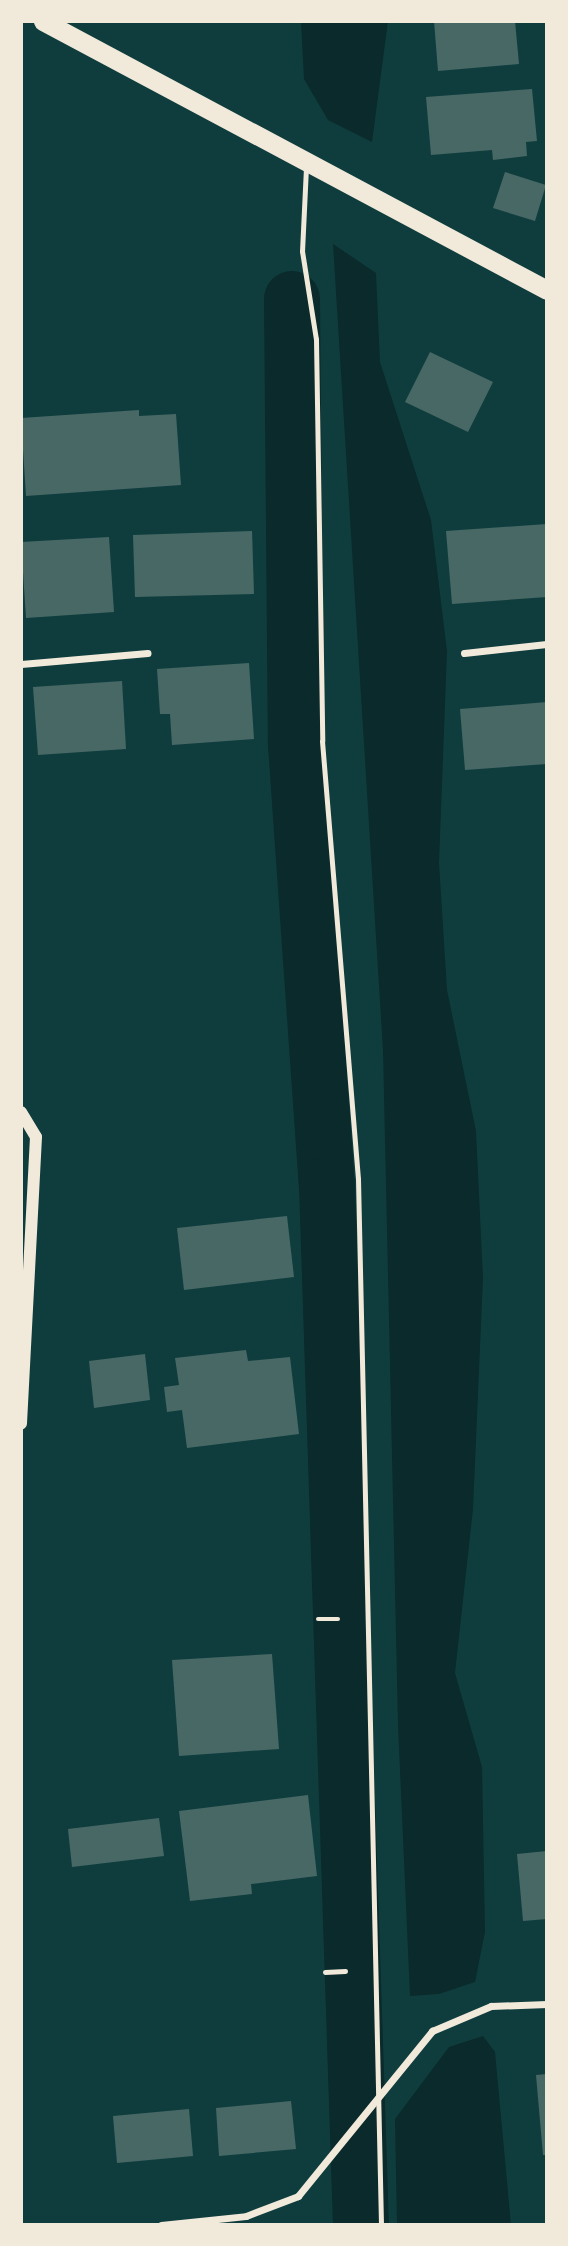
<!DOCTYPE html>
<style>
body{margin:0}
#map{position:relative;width:568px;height:2246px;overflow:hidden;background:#0f3d3e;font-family:"Asap Condensed",sans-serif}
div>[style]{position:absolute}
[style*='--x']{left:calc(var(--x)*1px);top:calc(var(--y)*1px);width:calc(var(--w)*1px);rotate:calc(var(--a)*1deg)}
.water>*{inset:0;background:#0a2a2b}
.canal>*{height:56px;margin:-28px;padding:0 28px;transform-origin:28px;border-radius:28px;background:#0a2a2b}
.building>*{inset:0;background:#486865}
.path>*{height:4.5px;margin:-2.25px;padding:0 2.25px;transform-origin:2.25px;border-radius:2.25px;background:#f1e9da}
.service>*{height:5px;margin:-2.5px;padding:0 2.5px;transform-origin:2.5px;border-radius:2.5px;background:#f1e9da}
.minor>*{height:7px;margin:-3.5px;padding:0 3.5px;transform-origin:3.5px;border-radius:3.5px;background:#f1e9da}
.tertiary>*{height:12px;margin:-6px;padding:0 6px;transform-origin:6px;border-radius:6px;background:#f1e9da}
.trunk>*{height:19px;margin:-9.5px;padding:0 9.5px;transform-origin:9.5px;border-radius:9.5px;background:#f1e9da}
span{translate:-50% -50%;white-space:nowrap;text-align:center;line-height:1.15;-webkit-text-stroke:7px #f1e9da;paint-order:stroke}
.frame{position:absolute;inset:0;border:23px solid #f1e9da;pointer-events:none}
</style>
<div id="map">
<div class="water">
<div style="clip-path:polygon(301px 21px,388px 21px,372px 142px,328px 120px,304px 79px)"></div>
<div style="clip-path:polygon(333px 244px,376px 273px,380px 362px,431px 520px,447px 651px,439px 863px,447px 990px,476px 1131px,483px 1278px,473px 1509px,455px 1673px,482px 1767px,485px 1932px,475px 1982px,439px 1994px,410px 1996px,398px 1725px,383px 1050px)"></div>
<div style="clip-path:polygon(483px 2036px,495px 2052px,511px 2225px,397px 2225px,395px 2119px,449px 2047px)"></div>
</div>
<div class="canal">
<div style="--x:292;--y:299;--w:446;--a:89.5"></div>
<div style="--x:296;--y:745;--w:441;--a:86"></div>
<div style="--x:327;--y:1185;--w:1041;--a:88.13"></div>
</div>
<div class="building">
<div style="clip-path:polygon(434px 21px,515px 21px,519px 64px,438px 71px)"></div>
<div style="clip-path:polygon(532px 89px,537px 141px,526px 142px,527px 156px,493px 160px,492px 150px,431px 155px,426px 97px)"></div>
<div style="clip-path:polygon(505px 172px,546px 185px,535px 221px,493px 208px)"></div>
<div style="clip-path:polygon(430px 352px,493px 382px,468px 432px,405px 402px)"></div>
<div style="clip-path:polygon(139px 410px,139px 416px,176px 414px,181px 485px,26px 496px,21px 418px)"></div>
<div style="clip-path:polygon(547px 524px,547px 597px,452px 604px,446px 531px)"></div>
<div style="clip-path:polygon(252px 531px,254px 594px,135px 597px,133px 535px)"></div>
<div style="clip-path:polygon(109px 537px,114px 612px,26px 618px,21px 542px)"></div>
<div style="clip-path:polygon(249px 663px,254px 739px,172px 745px,170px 714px,160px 714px,157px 669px)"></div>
<div style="clip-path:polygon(122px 681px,126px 749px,38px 755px,33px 687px)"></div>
<div style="clip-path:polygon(547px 702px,547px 764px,465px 770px,460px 709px)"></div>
<div style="clip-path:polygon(287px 1216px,294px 1277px,184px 1290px,177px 1228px)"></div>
<div style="clip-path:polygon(246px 1350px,248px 1361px,290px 1357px,299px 1434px,187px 1448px,182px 1410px,167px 1412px,164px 1387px,179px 1385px,175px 1358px)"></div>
<div style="clip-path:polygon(145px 1354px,150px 1400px,94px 1408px,89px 1361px)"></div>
<div style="clip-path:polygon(272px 1654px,279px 1749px,179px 1756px,172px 1660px)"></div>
<div style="clip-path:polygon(308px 1795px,317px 1876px,251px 1884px,252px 1894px,190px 1901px,179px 1811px)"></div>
<div style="clip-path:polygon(159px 1818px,164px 1856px,72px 1867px,68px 1829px)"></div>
<div style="clip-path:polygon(547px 1851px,547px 1919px,523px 1921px,517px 1854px)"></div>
<div style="clip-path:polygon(547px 2074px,547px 2155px,543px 2155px,536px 2075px)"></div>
<div style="clip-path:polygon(291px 2101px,296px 2149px,219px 2156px,216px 2108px)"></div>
<div style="clip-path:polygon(189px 2109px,193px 2156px,117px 2163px,113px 2116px)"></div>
</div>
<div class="path">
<div style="--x:318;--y:1619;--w:20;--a:0"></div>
<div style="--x:325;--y:1972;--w:20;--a:-3"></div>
</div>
<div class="service">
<div style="--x:306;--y:167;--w:84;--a:92.7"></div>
<div style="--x:302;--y:251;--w:89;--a:81"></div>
<div style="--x:316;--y:339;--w:402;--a:89.1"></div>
<div style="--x:322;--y:741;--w:439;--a:85.3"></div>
<div style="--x:358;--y:1179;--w:1046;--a:88.74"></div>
</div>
<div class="minor">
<div style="--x:464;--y:653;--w:83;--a:-6.2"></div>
<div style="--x:21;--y:664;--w:127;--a:-5"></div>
<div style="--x:161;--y:2225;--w:85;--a:-6"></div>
<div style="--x:246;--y:2216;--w:56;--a:-21"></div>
<div style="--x:298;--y:2196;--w:213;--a:-50.9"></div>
<div style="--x:432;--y:2031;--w:64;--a:-23"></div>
<div style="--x:491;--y:2006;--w:56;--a:-2"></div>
</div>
<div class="tertiary">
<div style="--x:21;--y:1112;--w:29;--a:59"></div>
<div style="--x:36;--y:1137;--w:287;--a:93"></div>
</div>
<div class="trunk">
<div style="--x:43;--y:21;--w:571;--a:28.09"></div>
</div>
<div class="frame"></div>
</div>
